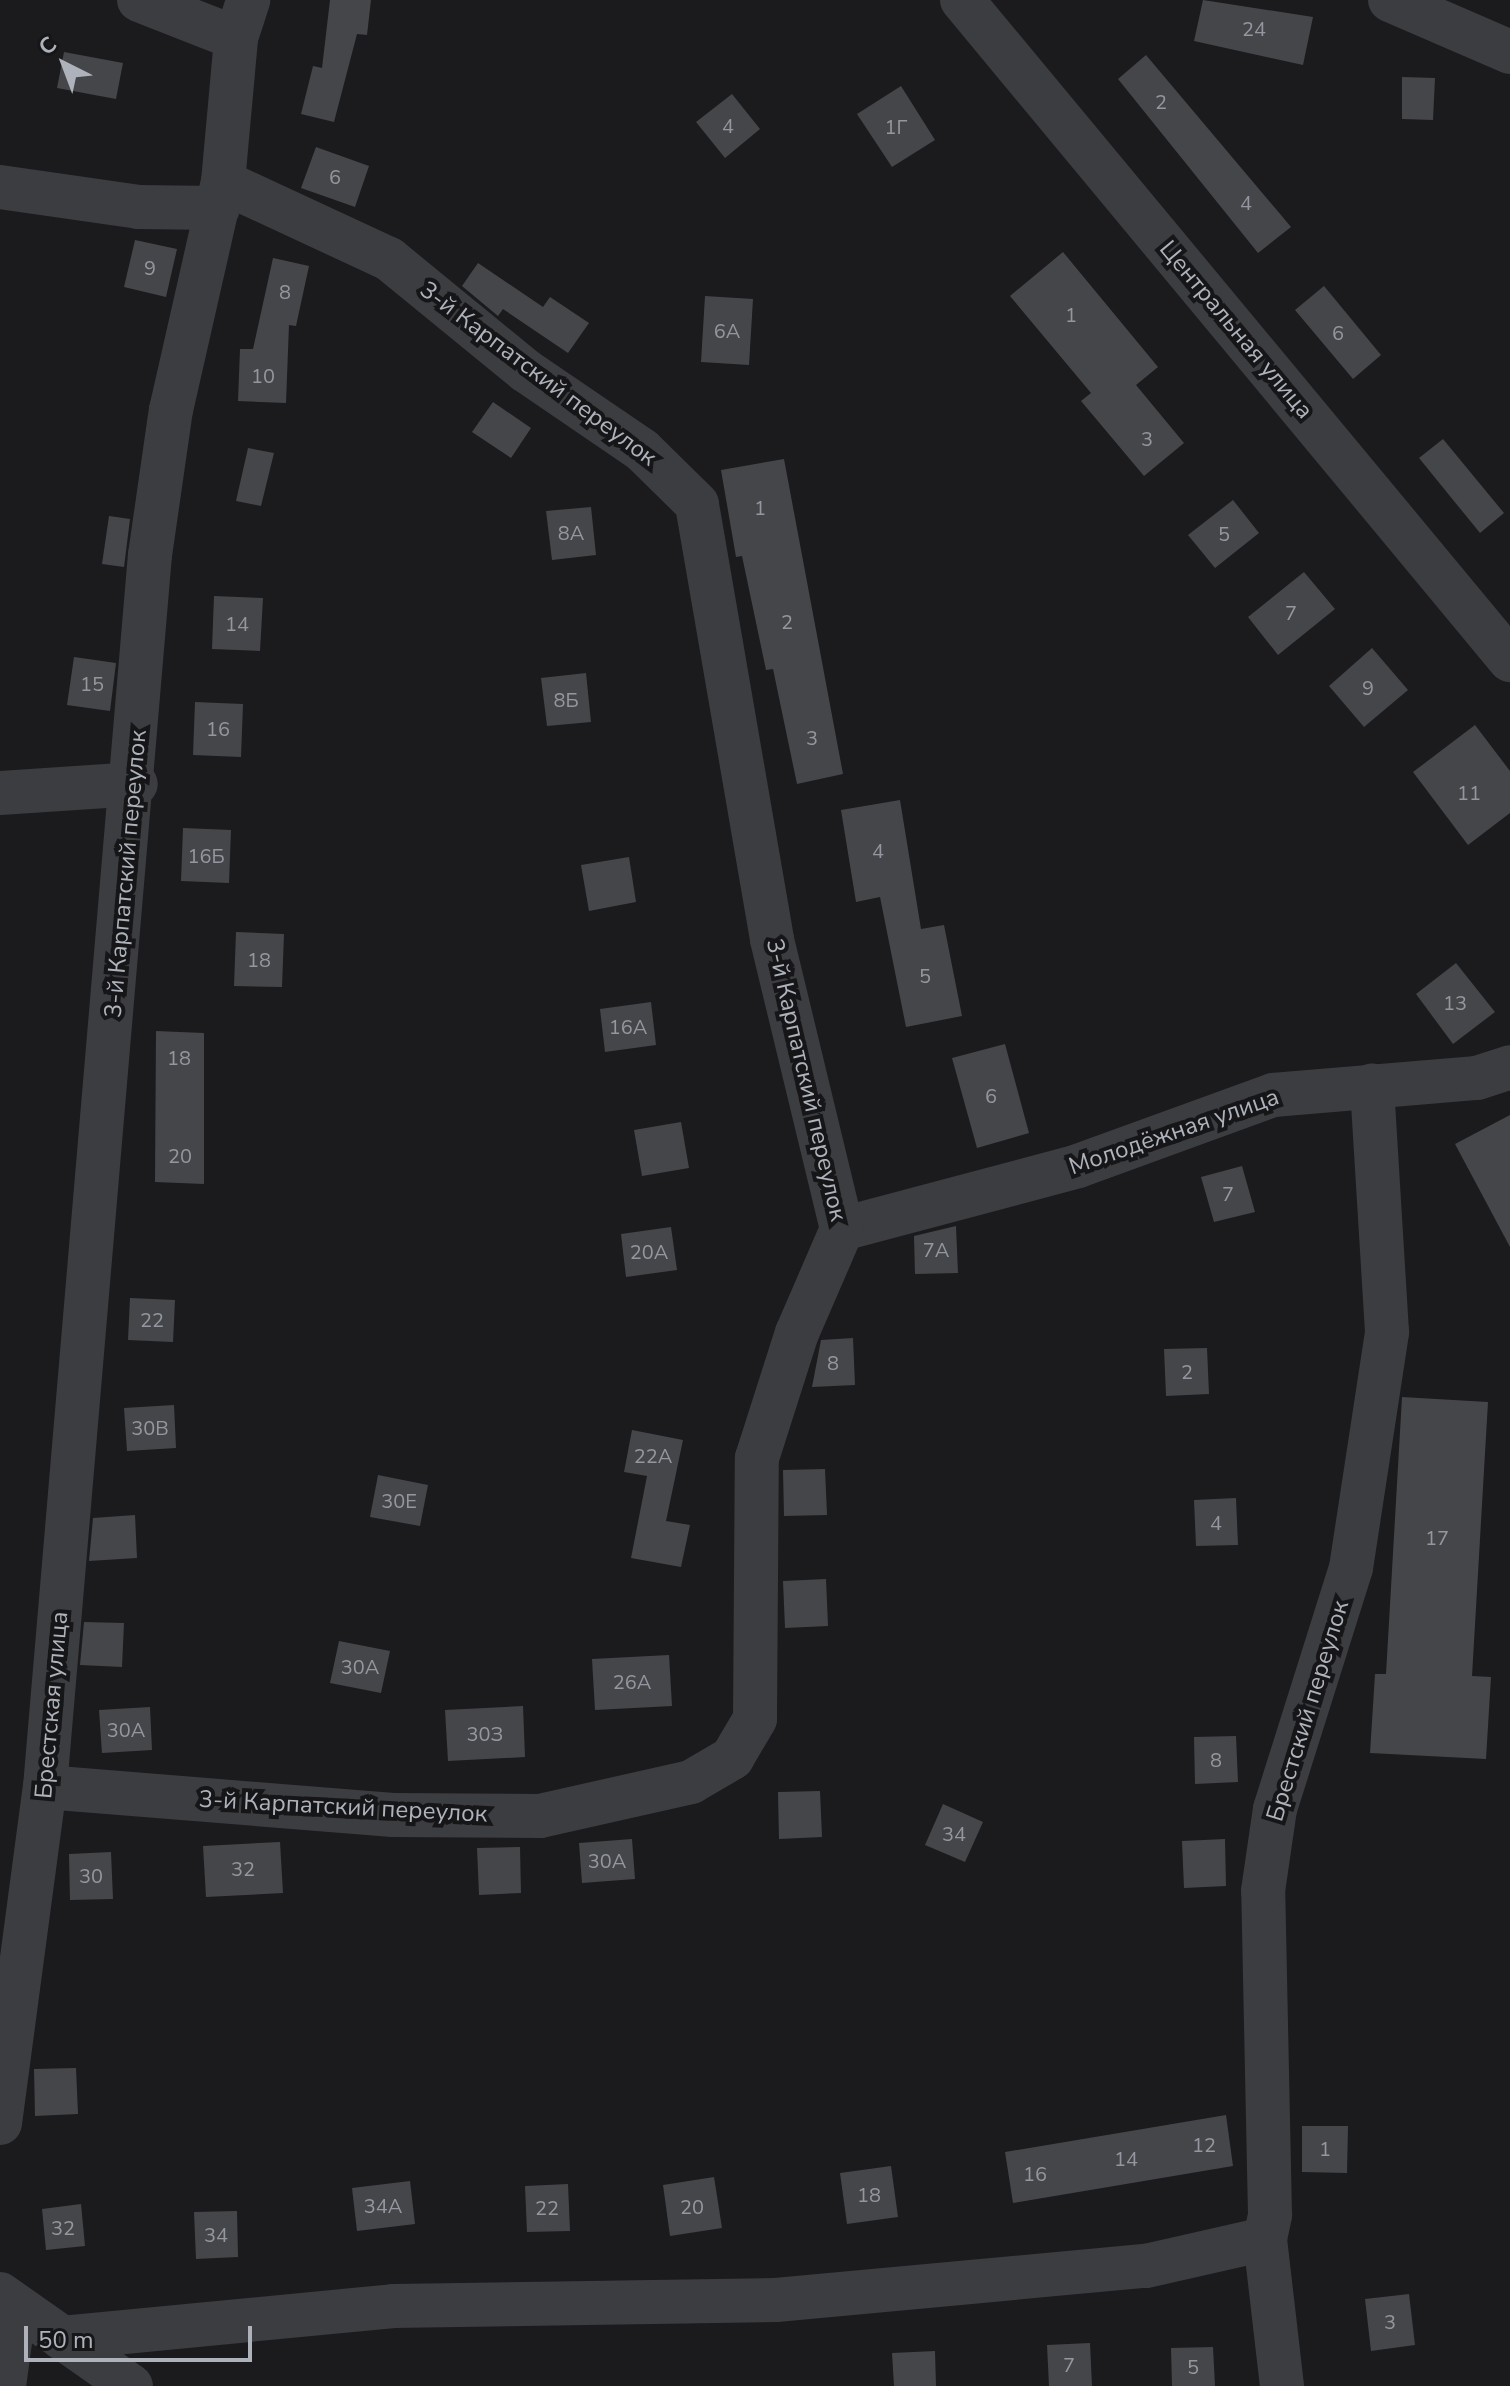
<!DOCTYPE html>
<meta charset="utf-8">
<style>
body{margin:0}
#map{position:relative;width:1510px;height:2386px;overflow:hidden;background:#1b1b1d;font-family:"Nunito Sans",sans-serif}
div>[style]{position:absolute}
[style*='--x']{left:calc(var(--x)*1px);top:calc(var(--y)*1px);width:calc(var(--w)*1px);rotate:calc(var(--a)*1deg)}
.building>*{inset:0;background:#45464a}
.minor>*{height:44px;margin:-22px;padding:0 22px;transform-origin:22px;border-radius:22px;background:#3c3d41}
span{translate:-50% -50%;white-space:nowrap;text-align:center;line-height:1.15;-webkit-text-stroke:8px #161618;paint-order:stroke}
.number-label{font-size:20px;color:#94979f}
.number-label span{-webkit-text-stroke-width:0}
.street-label{font-size:24px;color:#aeb2bb}
.north{position:absolute;left:24px;top:24px;width:80px;height:80px;-webkit-text-stroke:6px #161618;paint-order:stroke;rotate:318deg;font-size:22px;font-weight:700;line-height:32px;text-align:center;color:#aeb2bb}
.north::after{content:'';display:block;margin:auto;width:28px;height:36px;background:#aeb2bb;clip-path:polygon(50% 0,100% 100%,50% 72%,0 100%)}
.scale{position:absolute;left:24px;top:2326px;width:228px;height:36px;box-sizing:border-box;border:4px solid #aeb2bb;border-top:0;padding-left:10px;font-size:24px;line-height:28px;white-space:nowrap;color:#aeb2bb;-webkit-text-stroke:6px #161618;paint-order:stroke}
</style>
<div id="map">
<div class="building">
<div style="clip-path:polygon(330px 0,371px 0,367px 35px,357px 34px,334px 122px,301px 114px,313px 66px,322px 68px)"></div>
<div style="clip-path:polygon(1203px 0,1313px 17px,1303px 65px,1194px 41px)"></div>
<div style="clip-path:polygon(64px 52px,123px 63px,116px 99px,57px 88px)"></div>
<div style="clip-path:polygon(1146px 55px,1291px 227px,1258px 253px,1118px 79px)"></div>
<div style="clip-path:polygon(1402px 77px,1435px 78px,1433px 120px,1402px 119px)"></div>
<div style="clip-path:polygon(901px 86px,935px 140px,892px 167px,857px 114px)"></div>
<div style="clip-path:polygon(732px 94px,760px 129px,725px 158px,696px 122px)"></div>
<div style="clip-path:polygon(316px 147px,369px 166px,355px 207px,301px 188px)"></div>
<div style="clip-path:polygon(135px 240px,177px 249px,166px 297px,124px 287px)"></div>
<div style="clip-path:polygon(1063px 252px,1158px 367px,1136px 385px,1184px 443px,1144px 476px,1081px 401px,1091px 393px,1010px 296px)"></div>
<div style="clip-path:polygon(273px 258px,309px 266px,296px 326px,289px 325px,286px 403px,238px 401px,240px 349px,253px 349px)"></div>
<div style="clip-path:polygon(478px 263px,543px 307px,550px 297px,589px 323px,568px 353px,503px 309px,498px 316px,462px 286px)"></div>
<div style="clip-path:polygon(1324px 286px,1381px 355px,1353px 379px,1295px 310px)"></div>
<div style="clip-path:polygon(705px 296px,753px 299px,749px 365px,701px 362px)"></div>
<div style="clip-path:polygon(493px 402px,531px 428px,511px 458px,472px 432px)"></div>
<div style="clip-path:polygon(1443px 439px,1504px 513px,1480px 533px,1419px 458px)"></div>
<div style="clip-path:polygon(248px 448px,274px 453px,261px 506px,236px 501px)"></div>
<div style="clip-path:polygon(784px 459px,843px 774px,797px 784px,773px 669px,766px 670px,742px 556px,736px 557px,721px 470px)"></div>
<div style="clip-path:polygon(1233px 500px,1259px 533px,1215px 568px,1188px 535px)"></div>
<div style="clip-path:polygon(591px 507px,596px 555px,552px 560px,546px 511px)"></div>
<div style="clip-path:polygon(109px 516px,130px 519px,124px 567px,102px 564px)"></div>
<div style="clip-path:polygon(1304px 572px,1335px 609px,1278px 655px,1248px 617px)"></div>
<div style="clip-path:polygon(214px 596px,263px 598px,260px 651px,212px 649px)"></div>
<div style="clip-path:polygon(1372px 648px,1408px 690px,1364px 727px,1329px 686px)"></div>
<div style="clip-path:polygon(74px 657px,116px 663px,110px 711px,67px 705px)"></div>
<div style="clip-path:polygon(586px 673px,591px 722px,547px 726px,541px 678px)"></div>
<div style="clip-path:polygon(195px 702px,243px 704px,241px 757px,193px 755px)"></div>
<div style="clip-path:polygon(1475px 725px,1510px 771px,1510px 813px,1468px 845px,1413px 772px)"></div>
<div style="clip-path:polygon(900px 800px,921px 929px,944px 925px,962px 1016px,906px 1027px,880px 897px,856px 902px,841px 810px)"></div>
<div style="clip-path:polygon(183px 828px,231px 830px,229px 883px,181px 881px)"></div>
<div style="clip-path:polygon(629px 857px,636px 902px,589px 911px,581px 865px)"></div>
<div style="clip-path:polygon(236px 932px,284px 934px,282px 987px,234px 986px)"></div>
<div style="clip-path:polygon(1456px 963px,1495px 1012px,1453px 1044px,1416px 994px)"></div>
<div style="clip-path:polygon(651px 1002px,656px 1045px,605px 1052px,600px 1009px)"></div>
<div style="clip-path:polygon(156px 1031px,204px 1033px,204px 1184px,155px 1182px)"></div>
<div style="clip-path:polygon(1005px 1044px,1029px 1133px,977px 1148px,952px 1058px)"></div>
<div style="clip-path:polygon(1510px 1115px,1510px 1247px,1455px 1144px)"></div>
<div style="clip-path:polygon(681px 1122px,689px 1168px,642px 1176px,634px 1130px)"></div>
<div style="clip-path:polygon(1242px 1166px,1255px 1212px,1214px 1222px,1201px 1177px)"></div>
<div style="clip-path:polygon(956px 1226px,958px 1273px,915px 1274px,914px 1236px)"></div>
<div style="clip-path:polygon(671px 1227px,677px 1270px,626px 1277px,621px 1234px)"></div>
<div style="clip-path:polygon(130px 1298px,175px 1300px,173px 1342px,128px 1340px)"></div>
<div style="clip-path:polygon(853px 1338px,855px 1385px,812px 1387px,821px 1340px)"></div>
<div style="clip-path:polygon(1207px 1348px,1209px 1394px,1166px 1396px,1164px 1349px)"></div>
<div style="clip-path:polygon(1402px 1397px,1488px 1402px,1472px 1676px,1491px 1677px,1486px 1759px,1370px 1753px,1375px 1674px,1386px 1674px)"></div>
<div style="clip-path:polygon(174px 1405px,176px 1448px,127px 1451px,124px 1408px)"></div>
<div style="clip-path:polygon(632px 1430px,683px 1440px,666px 1521px,690px 1525px,681px 1567px,631px 1558px,647px 1476px,624px 1472px)"></div>
<div style="clip-path:polygon(825px 1469px,827px 1515px,784px 1516px,783px 1470px)"></div>
<div style="clip-path:polygon(378px 1475px,428px 1485px,420px 1526px,370px 1517px)"></div>
<div style="clip-path:polygon(1236px 1498px,1238px 1545px,1196px 1546px,1194px 1500px)"></div>
<div style="clip-path:polygon(135px 1515px,137px 1558px,89px 1561px,93px 1518px)"></div>
<div style="clip-path:polygon(826px 1579px,828px 1626px,785px 1628px,783px 1581px)"></div>
<div style="clip-path:polygon(84px 1622px,124px 1623px,122px 1667px,80px 1665px)"></div>
<div style="clip-path:polygon(339px 1641px,390px 1651px,381px 1693px,330px 1683px)"></div>
<div style="clip-path:polygon(669px 1655px,672px 1706px,595px 1710px,592px 1659px)"></div>
<div style="clip-path:polygon(523px 1706px,525px 1757px,448px 1761px,445px 1710px)"></div>
<div style="clip-path:polygon(150px 1707px,152px 1750px,102px 1753px,99px 1710px)"></div>
<div style="clip-path:polygon(1236px 1736px,1238px 1782px,1195px 1784px,1194px 1737px)"></div>
<div style="clip-path:polygon(820px 1791px,822px 1837px,779px 1839px,778px 1792px)"></div>
<div style="clip-path:polygon(943px 1804px,983px 1822px,965px 1862px,925px 1845px)"></div>
<div style="clip-path:polygon(632px 1839px,635px 1879px,582px 1883px,579px 1843px)"></div>
<div style="clip-path:polygon(1225px 1839px,1226px 1886px,1184px 1888px,1182px 1841px)"></div>
<div style="clip-path:polygon(280px 1842px,283px 1893px,206px 1897px,203px 1846px)"></div>
<div style="clip-path:polygon(520px 1847px,521px 1893px,479px 1895px,477px 1848px)"></div>
<div style="clip-path:polygon(111px 1852px,113px 1899px,70px 1900px,69px 1854px)"></div>
<div style="clip-path:polygon(76px 2068px,78px 2114px,35px 2116px,34px 2069px)"></div>
<div style="clip-path:polygon(1226px 2115px,1233px 2166px,1013px 2203px,1005px 2152px)"></div>
<div style="clip-path:polygon(1302px 2126px,1348px 2126px,1347px 2173px,1302px 2172px)"></div>
<div style="clip-path:polygon(891px 2166px,898px 2217px,847px 2224px,840px 2173px)"></div>
<div style="clip-path:polygon(714px 2177px,722px 2228px,670px 2236px,663px 2185px)"></div>
<div style="clip-path:polygon(410px 2181px,415px 2224px,357px 2231px,352px 2188px)"></div>
<div style="clip-path:polygon(568px 2184px,570px 2231px,527px 2232px,525px 2186px)"></div>
<div style="clip-path:polygon(81px 2204px,85px 2246px,46px 2250px,42px 2209px)"></div>
<div style="clip-path:polygon(237px 2211px,238px 2257px,196px 2259px,194px 2212px)"></div>
<div style="clip-path:polygon(1409px 2294px,1415px 2345px,1371px 2351px,1365px 2299px)"></div>
<div style="clip-path:polygon(1090px 2343px,1092px 2386px,1049px 2386px,1047px 2345px)"></div>
<div style="clip-path:polygon(1213px 2347px,1215px 2386px,1172px 2386px,1171px 2348px)"></div>
<div style="clip-path:polygon(935px 2351px,936px 2386px,894px 2386px,892px 2353px)"></div>
</div>
<div class="minor">
<div style="--x:139;--y:0;--w:104;--a:21.4"></div>
<div style="--x:962;--y:0;--w:858;--a:50.3"></div>
<div style="--x:1390;--y:0;--w:131;--a:23.4"></div>
<div style="--x:0;--y:187;--w:139;--a:8.2"></div>
<div style="--x:138;--y:207;--w:80;--a:0.7"></div>
<div style="--x:0;--y:793;--w:136;--a:-3.8"></div>
<div style="--x:842;--y:1229;--w:244;--a:-14.9"></div>
<div style="--x:1078;--y:1166;--w:208;--a:-20"></div>
<div style="--x:1273;--y:1095;--w:205;--a:-4.8"></div>
<div style="--x:1477;--y:1078;--w:35;--a:-18"></div>
<div style="--x:45;--y:1787;--w:349;--a:4.6"></div>
<div style="--x:393;--y:1815;--w:147;--a:0.4"></div>
<div style="--x:540;--y:1816;--w:155;--a:-12.7"></div>
<div style="--x:691;--y:1782;--w:48;--a:-30.3"></div>
<div style="--x:732;--y:1758;--w:45;--a:-59.5"></div>
<div style="--x:755;--y:1719;--w:261;--a:-89.6"></div>
<div style="--x:757;--y:1458;--w:131;--a:-72.3"></div>
<div style="--x:797;--y:1333;--w:113;--a:-66.6"></div>
<div style="--x:842;--y:1229;--w:298;--a:-103.6"></div>
<div style="--x:772;--y:939;--w:441;--a:-99.8"></div>
<div style="--x:697;--y:504;--w:77;--a:-135.5"></div>
<div style="--x:642;--y:450;--w:140;--a:-145.7"></div>
<div style="--x:526;--y:371;--w:177;--a:-140.7"></div>
<div style="--x:389;--y:259;--w:183;--a:-155.1"></div>
<div style="--x:0;--y:2123;--w:339;--a:-82.4"></div>
<div style="--x:45;--y:1787;--w:1236;--a:-85.13"></div>
<div style="--x:150;--y:555;--w:147;--a:-81.8"></div>
<div style="--x:171;--y:410;--w:234;--a:-77.2"></div>
<div style="--x:223;--y:182;--w:145;--a:-84.8"></div>
<div style="--x:236;--y:38;--w:40;--a:-72"></div>
<div style="--x:0;--y:2294;--w:160;--a:35.1"></div>
<div style="--x:62;--y:2338;--w:333;--a:-5.5"></div>
<div style="--x:393;--y:2306;--w:383;--a:-0.9"></div>
<div style="--x:776;--y:2300;--w:372;--a:-5.3"></div>
<div style="--x:1146;--y:2266;--w:122;--a:-12.8"></div>
<div style="--x:4;--y:2386;--w:81;--a:-82.2"></div>
<div style="--x:1282;--y:2386;--w:148;--a:-96.6"></div>
<div style="--x:1265;--y:2239;--w:25;--a:-78"></div>
<div style="--x:1270;--y:2215;--w:324;--a:-91.2"></div>
<div style="--x:1263;--y:1891;--w:83;--a:-81.7"></div>
<div style="--x:1275;--y:1809;--w:253;--a:-72.5"></div>
<div style="--x:1351;--y:1568;--w:239;--a:-81.3"></div>
<div style="--x:1387;--y:1332;--w:247;--a:-93.5"></div>
</div>
<div class="number-label">
<span style="left:1254px;top:29px">24</span>
<span style="left:1161px;top:102px">2</span>
<span style="left:728px;top:126px">4</span>
<span style="left:896px;top:127px">1Г</span>
<span style="left:335px;top:177px">6</span>
<span style="left:1246px;top:203px">4</span>
<span style="left:150px;top:268px">9</span>
<span style="left:285px;top:292px">8</span>
<span style="left:1071px;top:315px">1</span>
<span style="left:727px;top:331px">6А</span>
<span style="left:1338px;top:333px">6</span>
<span style="left:263px;top:376px">10</span>
<span style="left:1147px;top:439px">3</span>
<span style="left:760px;top:508px">1</span>
<span style="left:571px;top:533px">8А</span>
<span style="left:1224px;top:534px">5</span>
<span style="left:1291px;top:613px">7</span>
<span style="left:787px;top:622px">2</span>
<span style="left:237px;top:624px">14</span>
<span style="left:92px;top:684px">15</span>
<span style="left:1368px;top:688px">9</span>
<span style="left:566px;top:700px">8Б</span>
<span style="left:218px;top:729px">16</span>
<span style="left:812px;top:738px">3</span>
<span style="left:1469px;top:793px">11</span>
<span style="left:878px;top:851px">4</span>
<span style="left:206px;top:856px">16Б</span>
<span style="left:259px;top:960px">18</span>
<span style="left:925px;top:976px">5</span>
<span style="left:1455px;top:1003px">13</span>
<span style="left:628px;top:1027px">16А</span>
<span style="left:179px;top:1058px">18</span>
<span style="left:991px;top:1096px">6</span>
<span style="left:180px;top:1156px">20</span>
<span style="left:1228px;top:1194px">7</span>
<span style="left:936px;top:1250px">7А</span>
<span style="left:649px;top:1252px">20А</span>
<span style="left:152px;top:1320px">22</span>
<span style="left:833px;top:1363px">8</span>
<span style="left:1187px;top:1372px">2</span>
<span style="left:150px;top:1428px">30В</span>
<span style="left:653px;top:1456px">22А</span>
<span style="left:399px;top:1501px">30Е</span>
<span style="left:1216px;top:1523px">4</span>
<span style="left:1437px;top:1538px">17</span>
<span style="left:360px;top:1667px">30А</span>
<span style="left:632px;top:1682px">26А</span>
<span style="left:126px;top:1730px">30А</span>
<span style="left:485px;top:1734px">30З</span>
<span style="left:1216px;top:1760px">8</span>
<span style="left:954px;top:1834px">34</span>
<span style="left:607px;top:1861px">30А</span>
<span style="left:243px;top:1869px">32</span>
<span style="left:91px;top:1876px">30</span>
<span style="left:1204px;top:2145px">12</span>
<span style="left:1325px;top:2149px">1</span>
<span style="left:1126px;top:2159px">14</span>
<span style="left:1035px;top:2174px">16</span>
<span style="left:869px;top:2195px">18</span>
<span style="left:383px;top:2206px">34А</span>
<span style="left:692px;top:2207px">20</span>
<span style="left:547px;top:2208px">22</span>
<span style="left:63px;top:2228px">32</span>
<span style="left:216px;top:2235px">34</span>
<span style="left:1390px;top:2322px">3</span>
<span style="left:1069px;top:2365px">7</span>
<span style="left:1193px;top:2367px">5</span>
</div>
<div class="street-label">
<span style="left:1236px;top:330px;rotate:50deg">Центральная улица</span>
<span style="left:538px;top:374px;rotate:37deg">3-й Карпатский переулок</span>
<span style="left:126px;top:874px;rotate:-85deg">3-й Карпатский переулок</span>
<span style="left:806px;top:1080px;rotate:77deg">3-й Карпатский переулок</span>
<span style="left:1174px;top:1132px;rotate:-19deg">Молодёжная улица</span>
<span style="left:52px;top:1705px;rotate:-85deg">Брестская улица</span>
<span style="left:1308px;top:1711px;rotate:-73deg">Брестский переулок</span>
<span style="left:343px;top:1807px;rotate:3deg">3-й Карпатский переулок</span>
</div>
<div class="north">С</div>
<div class="scale">50 m</div>
</div>
